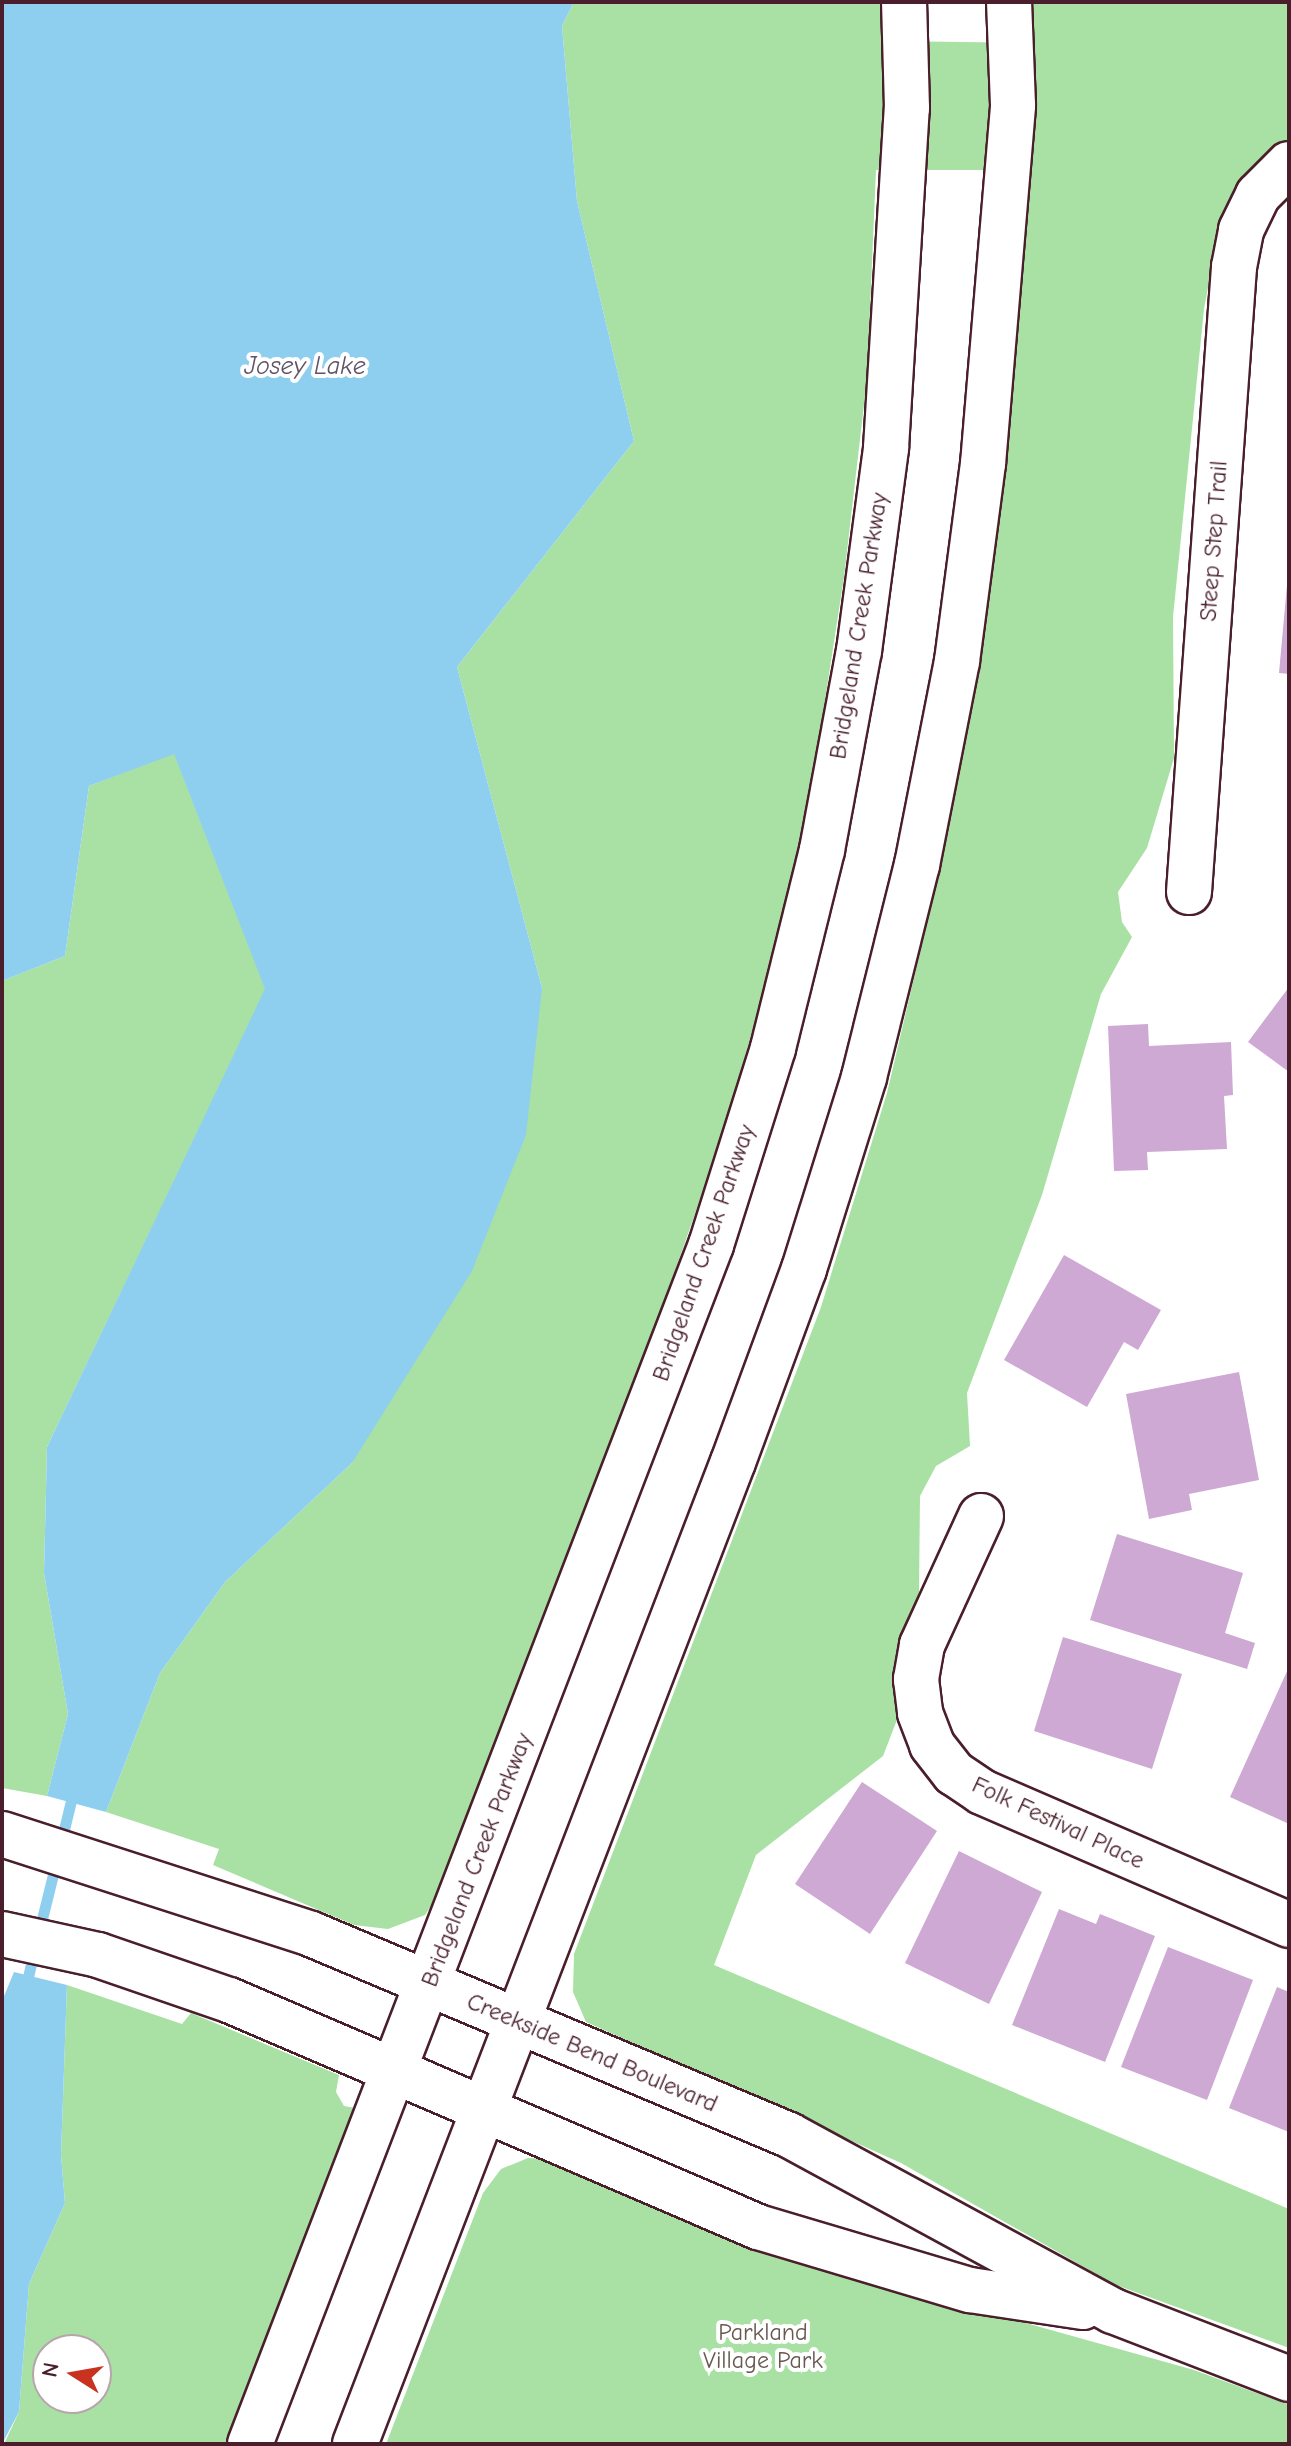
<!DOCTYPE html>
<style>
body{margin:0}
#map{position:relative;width:1291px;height:2446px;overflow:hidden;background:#fff;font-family:"Comic Neue",sans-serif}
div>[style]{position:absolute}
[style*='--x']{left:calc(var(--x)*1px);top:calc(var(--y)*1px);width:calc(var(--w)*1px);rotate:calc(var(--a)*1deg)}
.green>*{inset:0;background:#a9e0a4}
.water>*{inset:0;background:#8ecff0}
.stream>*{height:11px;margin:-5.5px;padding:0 5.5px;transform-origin:5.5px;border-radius:5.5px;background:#8ecff0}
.building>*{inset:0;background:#cda9d3}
.roads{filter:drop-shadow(2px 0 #4a1f2b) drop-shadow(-2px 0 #4a1f2b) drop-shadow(0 2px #4a1f2b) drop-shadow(0 -2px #4a1f2b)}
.minor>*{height:44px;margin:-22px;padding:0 22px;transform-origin:22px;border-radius:22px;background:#fff}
.tertiary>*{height:44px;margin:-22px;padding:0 22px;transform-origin:22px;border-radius:22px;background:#fff}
.secondary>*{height:44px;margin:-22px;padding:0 22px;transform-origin:22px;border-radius:22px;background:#fff}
span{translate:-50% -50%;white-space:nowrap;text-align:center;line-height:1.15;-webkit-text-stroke:8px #fff;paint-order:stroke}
.street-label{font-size:24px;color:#4a1f2b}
.park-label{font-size:24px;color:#66594f}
.water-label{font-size:26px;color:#5e5466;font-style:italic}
.frame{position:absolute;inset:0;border:4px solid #4a1f2b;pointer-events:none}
.north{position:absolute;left:32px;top:2334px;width:80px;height:80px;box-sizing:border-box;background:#fff;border:2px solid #b7a5aa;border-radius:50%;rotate:281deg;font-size:22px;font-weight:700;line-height:32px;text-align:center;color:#4a1f2b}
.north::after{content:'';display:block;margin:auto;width:28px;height:36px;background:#c8321e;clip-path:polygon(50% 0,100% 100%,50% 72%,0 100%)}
</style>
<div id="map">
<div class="green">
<div style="clip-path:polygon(574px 2px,884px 2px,886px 41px,1032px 43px,1030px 2px,1289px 2px,1289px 139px,1237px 189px,1217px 239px,1204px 309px,1173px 617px,1174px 758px,1147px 848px,1118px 892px,1122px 922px,1132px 937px,1101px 994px,1042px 1195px,967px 1393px,970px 1446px,936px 1466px,920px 1496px,919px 1593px,902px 1659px,900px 1712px,883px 1756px,756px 1855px,714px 1965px,1289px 2209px,1289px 2348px,1116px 2285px,901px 2163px,586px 2022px,573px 1992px,574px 1954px,821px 1307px,887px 1093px,941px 863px,991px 581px,1016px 348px,1025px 170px,876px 170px,867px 379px,844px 577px,813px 778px,778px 938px,726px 1125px,589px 1517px,445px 1885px,425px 1915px,388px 1929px,354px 1925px,213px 1865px,219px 1849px,106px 1812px,160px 1673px,225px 1582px,352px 1463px,542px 988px,457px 667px,634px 441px,577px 201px,562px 26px)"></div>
<div style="clip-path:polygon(174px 753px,266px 989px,47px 1447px,44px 1573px,68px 1714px,47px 1796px,2px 1788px,2px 981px,65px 956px,89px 786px)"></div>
<div style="clip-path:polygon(evenodd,67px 1985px,182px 2024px,191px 2013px,339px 2075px,336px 2092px,344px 2106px,355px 2108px,351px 2136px,231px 2444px,4px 2444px,19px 2412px,29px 2284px,65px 2203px,61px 2155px,67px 1985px,48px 2350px,96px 2350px,96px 2398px,48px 2398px,48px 2350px)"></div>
<div style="clip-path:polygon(528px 2158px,555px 2159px,844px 2272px,1194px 2370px,1289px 2405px,1289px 2444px,386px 2444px,483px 2193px,501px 2169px)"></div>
</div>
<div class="water">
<div style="clip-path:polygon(2px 2px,574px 2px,562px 26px,577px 201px,634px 441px,457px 667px,542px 988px,526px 1135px,472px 1271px,352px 1463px,225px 1582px,160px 1673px,106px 1812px,47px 1796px,68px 1714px,44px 1573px,47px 1447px,265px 989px,174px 754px,89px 786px,65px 956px,2px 981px)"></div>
<div style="clip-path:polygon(14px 1972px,67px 1985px,61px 2155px,65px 2203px,29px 2284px,19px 2412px,2px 2444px,2px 2001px)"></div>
</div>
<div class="stream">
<div style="--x:60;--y:1846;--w:60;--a:-76.4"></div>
<div style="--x:38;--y:1935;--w:75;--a:-76.1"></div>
<div style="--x:25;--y:1990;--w:39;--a:-77"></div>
</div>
<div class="building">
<div style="clip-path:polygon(1287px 585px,1289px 585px,1289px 674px,1279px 673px)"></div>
<div style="clip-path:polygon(1289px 987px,1289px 1072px,1248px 1042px)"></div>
<div style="clip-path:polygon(1148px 1024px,1149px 1046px,1231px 1042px,1233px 1095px,1224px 1096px,1227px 1149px,1147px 1152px,1148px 1170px,1114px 1171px,1108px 1026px)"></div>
<div style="clip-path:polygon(1064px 1255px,1161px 1310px,1138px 1350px,1124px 1342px,1087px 1407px,1004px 1360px)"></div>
<div style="clip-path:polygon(1239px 1372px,1259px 1480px,1189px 1494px,1192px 1510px,1149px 1519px,1126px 1394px)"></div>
<div style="clip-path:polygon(1117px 1534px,1243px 1573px,1225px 1633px,1255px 1643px,1247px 1669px,1090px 1620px)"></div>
<div style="clip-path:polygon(1063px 1637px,1182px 1674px,1152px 1769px,1034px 1731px)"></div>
<div style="clip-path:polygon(1289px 1667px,1289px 1824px,1230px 1797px)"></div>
<div style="clip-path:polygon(862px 1782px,937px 1831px,870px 1934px,795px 1884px)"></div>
<div style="clip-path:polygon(959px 1851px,1042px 1892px,989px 2004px,905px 1963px)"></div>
<div style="clip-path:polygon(1059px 1909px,1096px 1924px,1100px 1914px,1155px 1936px,1105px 2062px,1012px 2025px)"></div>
<div style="clip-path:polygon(1168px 1947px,1253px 1980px,1207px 2100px,1121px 2067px)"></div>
<div style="clip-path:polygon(1277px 1987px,1289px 1992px,1289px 2132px,1229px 2108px)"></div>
</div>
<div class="roads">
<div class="minor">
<div style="--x:1189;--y:892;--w:627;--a:-85.88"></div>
<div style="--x:1234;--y:267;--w:38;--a:-79"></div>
<div style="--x:1241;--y:230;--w:39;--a:-64"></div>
<div style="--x:1258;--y:195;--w:44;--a:-45"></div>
<div style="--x:981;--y:1516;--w:142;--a:114.6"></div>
<div style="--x:922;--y:1645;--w:35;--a:100"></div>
<div style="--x:916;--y:1679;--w:34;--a:83"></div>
<div style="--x:920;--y:1713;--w:34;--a:69"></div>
<div style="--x:932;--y:1745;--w:36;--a:52"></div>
<div style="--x:954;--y:1773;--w:34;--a:34"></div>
<div style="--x:982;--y:1792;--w:335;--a:23.4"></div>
</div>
<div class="tertiary">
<div style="--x:2;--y:1834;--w:325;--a:17.9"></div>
<div style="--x:311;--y:1934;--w:519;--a:22.81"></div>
<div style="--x:789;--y:2135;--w:369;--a:28.5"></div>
<div style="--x:1113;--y:2311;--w:189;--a:21.1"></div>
<div style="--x:2;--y:1934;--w:98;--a:12.3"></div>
<div style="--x:98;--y:1955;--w:139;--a:19"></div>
<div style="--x:229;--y:2000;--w:576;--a:23.22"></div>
<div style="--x:758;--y:2227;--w:221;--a:16.6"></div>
<div style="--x:970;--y:2290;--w:114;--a:8.6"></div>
</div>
<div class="secondary">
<div style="--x:250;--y:2444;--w:1285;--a:-68.97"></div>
<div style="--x:711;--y:1245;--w:207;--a:-72.5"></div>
<div style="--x:773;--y:1048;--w:204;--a:-76.1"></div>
<div style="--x:822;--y:850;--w:202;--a:-79.5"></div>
<div style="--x:859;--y:651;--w:205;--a:-82.4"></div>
<div style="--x:886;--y:448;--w:341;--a:-86.5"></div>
<div style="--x:907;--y:108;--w:106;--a:-91.6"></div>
<div style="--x:355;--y:2444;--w:1052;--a:-68.95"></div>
<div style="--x:733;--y:1462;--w:206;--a:-69.8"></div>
<div style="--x:804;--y:1269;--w:201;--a:-72.6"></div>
<div style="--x:864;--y:1077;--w:219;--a:-76"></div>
<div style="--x:917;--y:865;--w:208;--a:-78.9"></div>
<div style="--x:957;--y:661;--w:199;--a:-82.5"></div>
<div style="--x:983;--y:464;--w:360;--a:-85.2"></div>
<div style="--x:1013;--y:105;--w:103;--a:-92.2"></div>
</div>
</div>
<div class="street-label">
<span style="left:1214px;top:541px;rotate:-86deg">Steep Step Trail</span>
<span style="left:859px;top:626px;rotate:-81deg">Bridgeland Creek Parkway</span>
<span style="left:704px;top:1253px;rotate:-71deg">Bridgeland Creek Parkway</span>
<span style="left:1058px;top:1823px;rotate:25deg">Folk Festival Place</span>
<span style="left:477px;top:1860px;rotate:-69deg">Bridgeland Creek Parkway</span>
<span style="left:592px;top:2053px;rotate:23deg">Creekside Bend Boulevard</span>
</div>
<div class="park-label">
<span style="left:763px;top:2347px">Parkland<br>Village Park</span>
</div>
<div class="water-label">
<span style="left:305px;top:367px">Josey Lake</span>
</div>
<div class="frame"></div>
<div class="north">N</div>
</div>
